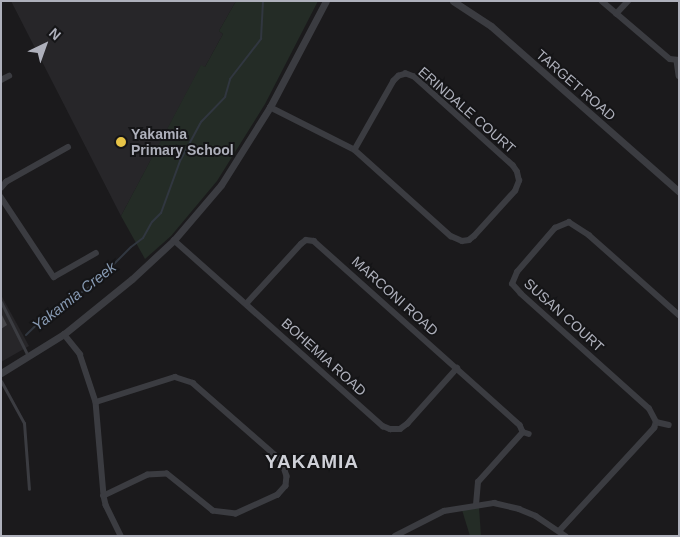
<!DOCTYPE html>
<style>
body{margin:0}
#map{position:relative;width:680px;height:537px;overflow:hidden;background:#1b1a1c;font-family:Helvetica,sans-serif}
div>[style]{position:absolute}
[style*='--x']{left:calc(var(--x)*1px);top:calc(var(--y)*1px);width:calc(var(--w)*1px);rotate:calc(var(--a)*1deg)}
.built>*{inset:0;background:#272629}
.green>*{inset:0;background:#242c26}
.stream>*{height:2px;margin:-1px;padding:0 1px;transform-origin:1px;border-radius:1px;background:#313740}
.building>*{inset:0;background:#454549}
.service>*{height:3px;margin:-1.5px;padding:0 1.5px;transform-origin:1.5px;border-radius:1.5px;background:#3b3c41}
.minor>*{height:5.5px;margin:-2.75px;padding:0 2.75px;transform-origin:2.75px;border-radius:2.75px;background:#3b3c41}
.tertiary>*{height:7px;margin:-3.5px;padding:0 3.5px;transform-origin:3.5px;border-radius:3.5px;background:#3b3c41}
.dots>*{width:14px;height:14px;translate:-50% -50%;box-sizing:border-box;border:2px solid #151517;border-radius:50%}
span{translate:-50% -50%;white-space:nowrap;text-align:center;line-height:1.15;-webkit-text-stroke:4px #151517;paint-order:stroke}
.street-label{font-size:14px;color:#aeb0bb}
.poi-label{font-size:14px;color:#aeb0bb;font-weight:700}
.left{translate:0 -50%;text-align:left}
.water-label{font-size:15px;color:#879ab3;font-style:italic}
.district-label{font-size:19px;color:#ced0d7;font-weight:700;letter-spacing:1px}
.frame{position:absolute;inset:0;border:2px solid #aeb0bb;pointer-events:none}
.north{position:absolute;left:20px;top:20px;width:50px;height:50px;-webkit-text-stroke:4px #151517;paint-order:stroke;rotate:42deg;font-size:14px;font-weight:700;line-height:20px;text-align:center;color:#aeb0bb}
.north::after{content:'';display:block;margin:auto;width:18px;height:22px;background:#aeb0bb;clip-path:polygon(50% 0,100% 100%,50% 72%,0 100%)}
</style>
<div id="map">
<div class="built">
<div style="clip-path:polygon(11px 1px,236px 1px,219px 31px,223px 34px,205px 67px,201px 66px,121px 216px)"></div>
<div style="clip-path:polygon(1px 295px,29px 346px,1px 362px)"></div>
</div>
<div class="green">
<div style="clip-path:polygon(236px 1px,318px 1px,265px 104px,217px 181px,171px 236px,145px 259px,121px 216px,201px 65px,205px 67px,223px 34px,219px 31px)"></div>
<div style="clip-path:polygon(479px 507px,481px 536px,470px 536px,462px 510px)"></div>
</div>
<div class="stream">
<div style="--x:26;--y:335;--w:32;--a:-44"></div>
<div style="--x:49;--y:313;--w:9;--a:-21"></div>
<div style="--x:57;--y:310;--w:64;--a:-35.4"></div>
<div style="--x:109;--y:273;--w:9;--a:-63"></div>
<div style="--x:113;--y:265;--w:25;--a:-45"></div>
<div style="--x:131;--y:247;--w:15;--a:-37"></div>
<div style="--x:143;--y:238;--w:18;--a:-61"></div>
<div style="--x:152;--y:222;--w:13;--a:-45"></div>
<div style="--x:161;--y:213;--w:55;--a:-69.9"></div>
<div style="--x:180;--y:161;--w:44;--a:-61.7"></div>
<div style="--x:201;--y:122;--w:35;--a:-46"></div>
<div style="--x:225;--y:97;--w:19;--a:-74"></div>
<div style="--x:230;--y:79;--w:51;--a:-52.2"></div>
<div style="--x:261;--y:39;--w:38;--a:-87"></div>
</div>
<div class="building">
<div style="clip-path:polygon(1px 313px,7px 325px,1px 329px)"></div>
</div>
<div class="service">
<div style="--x:1;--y:302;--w:60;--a:63.4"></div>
<div style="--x:1;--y:381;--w:48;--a:61.3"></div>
<div style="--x:24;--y:423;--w:66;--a:85.7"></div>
</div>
<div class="minor">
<div style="--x:602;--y:1;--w:89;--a:40.5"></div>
<div style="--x:670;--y:59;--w:9;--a:6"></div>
<div style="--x:616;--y:14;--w:18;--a:-47"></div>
<div style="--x:677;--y:61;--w:15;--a:82"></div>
<div style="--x:1;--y:80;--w:9;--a:-27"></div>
<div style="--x:270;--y:107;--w:95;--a:26.8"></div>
<div style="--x:355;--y:150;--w:129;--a:41.9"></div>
<div style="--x:451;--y:236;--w:12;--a:24"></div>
<div style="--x:462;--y:241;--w:7;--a:-8"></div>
<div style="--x:469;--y:240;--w:6;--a:-39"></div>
<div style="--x:474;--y:236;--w:61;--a:-47.7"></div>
<div style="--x:515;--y:191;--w:11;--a:-68"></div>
<div style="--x:519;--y:181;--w:9;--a:-103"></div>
<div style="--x:517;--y:172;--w:7;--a:-124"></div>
<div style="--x:513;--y:166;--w:133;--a:-138"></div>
<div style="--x:414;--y:77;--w:9;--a:-159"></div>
<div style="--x:406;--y:74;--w:7;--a:164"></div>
<div style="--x:399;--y:76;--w:7;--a:135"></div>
<div style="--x:394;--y:81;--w:79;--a:119.5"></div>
<div style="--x:1;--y:188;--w:8;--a:-50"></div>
<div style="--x:6;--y:182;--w:71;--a:-29.4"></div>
<div style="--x:1;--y:197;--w:96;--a:56.5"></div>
<div style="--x:54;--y:277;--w:48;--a:-29.7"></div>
<div style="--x:174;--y:240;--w:280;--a:41.7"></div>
<div style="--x:383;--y:426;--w:8;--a:23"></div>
<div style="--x:390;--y:429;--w:10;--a:0"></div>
<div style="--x:400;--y:429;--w:9;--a:-36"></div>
<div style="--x:407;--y:424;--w:75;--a:-48.2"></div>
<div style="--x:246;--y:304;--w:81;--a:-47.5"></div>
<div style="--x:301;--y:244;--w:6;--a:-39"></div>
<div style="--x:306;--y:240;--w:8;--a:7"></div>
<div style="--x:314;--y:241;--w:276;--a:41.8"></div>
<div style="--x:520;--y:425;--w:8;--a:67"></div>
<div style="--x:523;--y:432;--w:6;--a:18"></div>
<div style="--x:64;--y:334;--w:26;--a:51"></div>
<div style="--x:80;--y:354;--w:51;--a:71.6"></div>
<div style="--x:96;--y:402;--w:94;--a:85.1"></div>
<div style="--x:104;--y:496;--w:9;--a:77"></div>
<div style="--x:106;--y:505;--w:34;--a:64"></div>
<div style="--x:96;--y:402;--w:83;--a:-17.6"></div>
<div style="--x:175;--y:377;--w:19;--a:18"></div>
<div style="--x:193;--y:383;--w:118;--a:41.2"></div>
<div style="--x:282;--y:461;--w:16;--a:72"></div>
<div style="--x:287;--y:476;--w:10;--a:96"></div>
<div style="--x:286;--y:486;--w:12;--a:132"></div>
<div style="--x:278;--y:495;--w:46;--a:155.7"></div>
<div style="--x:236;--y:514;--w:23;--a:-173"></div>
<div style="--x:213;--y:511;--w:59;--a:-141.2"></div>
<div style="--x:167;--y:474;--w:19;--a:177"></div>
<div style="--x:148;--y:475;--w:49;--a:154.5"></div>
<div style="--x:656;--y:422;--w:13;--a:13"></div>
<div style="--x:476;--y:505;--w:23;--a:-85"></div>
<div style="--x:478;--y:482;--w:67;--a:-48"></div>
<div style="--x:560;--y:530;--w:139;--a:-47.3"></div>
<div style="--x:654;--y:428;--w:6;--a:-72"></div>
<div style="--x:656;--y:422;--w:15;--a:-118"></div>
<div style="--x:649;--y:409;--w:172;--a:-138.1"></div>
<div style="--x:521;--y:294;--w:13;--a:-132"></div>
<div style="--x:512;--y:284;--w:13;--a:-67"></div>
<div style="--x:517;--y:272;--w:58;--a:-49.2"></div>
<div style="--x:555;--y:228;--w:15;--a:-23"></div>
<div style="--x:569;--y:222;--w:24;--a:33"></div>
<div style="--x:589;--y:235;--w:120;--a:41.6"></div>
<div style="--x:395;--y:536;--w:55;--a:-27"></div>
<div style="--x:444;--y:511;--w:51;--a:-9.1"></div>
<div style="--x:494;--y:503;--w:26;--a:13"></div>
<div style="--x:519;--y:509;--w:18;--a:22"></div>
<div style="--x:536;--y:516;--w:36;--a:34"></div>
</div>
<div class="tertiary">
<div style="--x:453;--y:1;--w:45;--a:33.3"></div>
<div style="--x:491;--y:26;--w:251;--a:41.4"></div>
<div style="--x:1;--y:373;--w:74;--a:-31.8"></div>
<div style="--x:64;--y:334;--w:87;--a:-39"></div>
<div style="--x:132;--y:279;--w:57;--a:-42.9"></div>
<div style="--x:174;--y:240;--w:72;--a:-49.5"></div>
<div style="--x:221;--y:185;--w:92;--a:-57.9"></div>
<div style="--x:270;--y:107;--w:120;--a:-62.2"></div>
</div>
<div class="dots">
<div style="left:121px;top:142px;background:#e8c447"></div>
</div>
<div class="street-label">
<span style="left:576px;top:85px;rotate:41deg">TARGET ROAD</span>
<span style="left:467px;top:110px;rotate:41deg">ERINDALE COURT</span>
<span style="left:395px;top:296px;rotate:42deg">MARCONI ROAD</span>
<span style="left:564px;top:315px;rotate:42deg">SUSAN COURT</span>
<span style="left:324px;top:357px;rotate:42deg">BOHEMIA ROAD</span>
</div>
<div class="poi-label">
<span class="left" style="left:131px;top:142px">Yakamia<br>Primary School</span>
</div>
<div class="water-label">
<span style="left:74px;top:296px;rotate:-38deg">Yakamia Creek</span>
</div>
<div class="district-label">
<span style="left:312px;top:462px">YAKAMIA</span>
</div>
<div class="frame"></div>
<div class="north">N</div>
</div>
